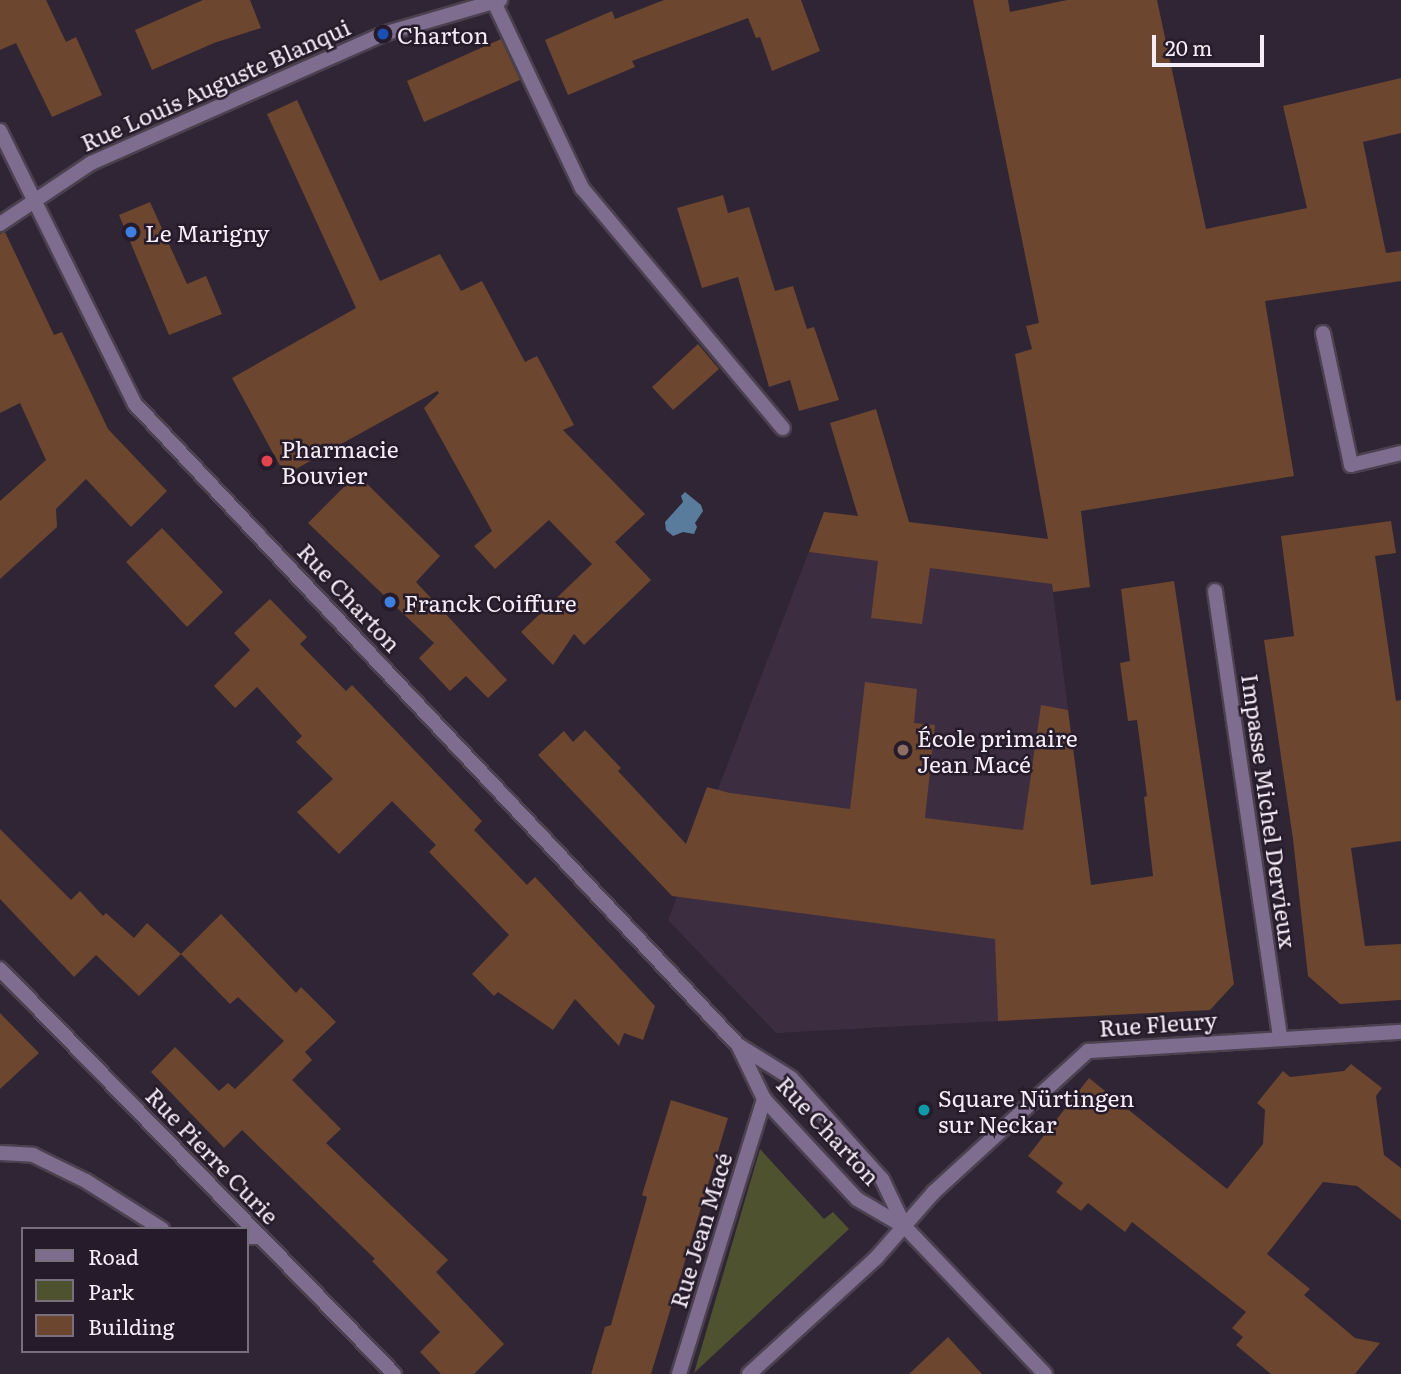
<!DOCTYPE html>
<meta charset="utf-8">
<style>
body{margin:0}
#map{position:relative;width:1401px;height:1374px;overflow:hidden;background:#302534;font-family:Literata,serif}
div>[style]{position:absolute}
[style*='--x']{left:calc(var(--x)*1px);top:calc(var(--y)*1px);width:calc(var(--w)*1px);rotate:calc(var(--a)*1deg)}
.built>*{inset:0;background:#3c2d41}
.green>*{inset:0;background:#4f522f}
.water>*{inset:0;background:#597c9c}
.building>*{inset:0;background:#6c462e}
.roads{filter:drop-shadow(2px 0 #4b414f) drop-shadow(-2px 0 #4b414f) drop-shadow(0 2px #4b414f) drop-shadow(0 -2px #4b414f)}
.service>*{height:14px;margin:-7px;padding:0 7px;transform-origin:7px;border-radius:7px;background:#7f6d8f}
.minor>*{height:14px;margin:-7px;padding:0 7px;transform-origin:7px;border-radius:7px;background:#7f6d8f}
.dots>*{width:19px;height:19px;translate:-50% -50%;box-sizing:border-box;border:4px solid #261b2a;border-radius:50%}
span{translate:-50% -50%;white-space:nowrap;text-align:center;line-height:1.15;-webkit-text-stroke:5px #261b2a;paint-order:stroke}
.poi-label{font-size:23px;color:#f4ecf6}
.left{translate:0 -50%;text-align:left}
.street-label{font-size:23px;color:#f4ecf6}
.legend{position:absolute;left:21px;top:1227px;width:228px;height:126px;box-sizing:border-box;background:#261b2a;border:2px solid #786f7c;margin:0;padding:9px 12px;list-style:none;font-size:21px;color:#f4ecf6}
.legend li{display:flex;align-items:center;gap:14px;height:35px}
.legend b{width:35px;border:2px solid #786f7c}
.scale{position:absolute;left:1152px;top:35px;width:112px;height:32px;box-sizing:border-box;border:4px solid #f4ecf6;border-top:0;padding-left:9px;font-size:21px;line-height:24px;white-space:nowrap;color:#f4ecf6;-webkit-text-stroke:5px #261b2a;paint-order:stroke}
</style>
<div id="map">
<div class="built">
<div style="clip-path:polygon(824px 512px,1046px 539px,1091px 887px,1054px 947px,1057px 1018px,776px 1033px,668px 920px)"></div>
</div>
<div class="green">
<div style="clip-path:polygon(760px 1149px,824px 1219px,833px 1212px,849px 1229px,694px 1373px)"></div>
</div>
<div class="water">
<div style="clip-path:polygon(685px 492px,701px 505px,703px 511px,695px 523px,697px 527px,694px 534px,683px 532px,673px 536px,666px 530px,665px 522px,683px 502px,681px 496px)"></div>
</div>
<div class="building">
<div style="clip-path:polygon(0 0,46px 0,66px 42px,76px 37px,102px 95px,52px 117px,16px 43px,0 50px)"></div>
<div style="clip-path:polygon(203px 0,250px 0,261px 28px,214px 43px,152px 70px,135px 30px)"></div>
<div style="clip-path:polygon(664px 0,801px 0,820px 51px,772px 71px,760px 37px,756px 38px,748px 18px,632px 61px,635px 67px,568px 95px,545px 40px,612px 11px,615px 19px)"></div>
<div style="clip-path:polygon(973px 0,1008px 0,1010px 12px,1067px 0,1157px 0,1206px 229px,1307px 208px,1283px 106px,1401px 78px,1401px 133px,1363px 142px,1386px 253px,1401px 251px,1401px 281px,1265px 301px,1294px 476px,1081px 511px,1090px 587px,1053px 592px,1052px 584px,930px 568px,922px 624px,871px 618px,878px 561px,809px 552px,824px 512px,858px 516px,830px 423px,876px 409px,909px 522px,1048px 539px,1015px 354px,1032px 349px,1026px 326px,1039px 323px)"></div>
<div style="clip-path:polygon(501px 39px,520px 80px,424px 122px,407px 81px)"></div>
<div style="clip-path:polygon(297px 100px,380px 281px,440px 254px,461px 291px,482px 281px,525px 362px,537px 356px,574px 425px,563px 430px,645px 514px,615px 542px,651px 580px,584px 645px,574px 634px,553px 665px,521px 632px,592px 564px,549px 520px,495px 569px,474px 546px,492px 531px,424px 408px,439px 393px,437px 391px,285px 475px,232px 378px,356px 308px,267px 114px)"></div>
<div style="clip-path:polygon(723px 195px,728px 213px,749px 207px,775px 291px,793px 286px,807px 329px,814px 327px,839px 400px,799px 411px,790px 380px,769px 387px,738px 277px,702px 288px,677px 208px)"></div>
<div style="clip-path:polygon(150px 202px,187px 284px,206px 276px,222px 314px,169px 335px,119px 215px)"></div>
<div style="clip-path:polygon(5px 232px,54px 335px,62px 332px,108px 429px,167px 491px,131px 527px,86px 479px,56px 509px,57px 527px,0 579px,0 501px,46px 460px,20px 403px,0 413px,0 234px)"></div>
<div style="clip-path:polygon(698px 344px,719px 369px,673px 410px,652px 387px)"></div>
<div style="clip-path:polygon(357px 474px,440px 556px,416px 582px,507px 680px,488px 698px,466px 676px,450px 691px,419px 658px,434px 643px,308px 523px)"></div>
<div style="clip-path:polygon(1391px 521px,1396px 553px,1375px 556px,1396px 701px,1401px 700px,1401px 841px,1351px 848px,1365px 946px,1401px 944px,1401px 1000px,1340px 1004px,1308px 976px,1293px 839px,1264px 640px,1294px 636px,1281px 536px)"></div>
<div style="clip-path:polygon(162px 528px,223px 592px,187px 627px,126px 562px)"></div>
<div style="clip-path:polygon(1174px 581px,1234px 984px,1210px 1010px,998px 1021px,995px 939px,672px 896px,538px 755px,564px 731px,573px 742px,585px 730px,621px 768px,618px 771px,686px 844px,707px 787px,730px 793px,850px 809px,865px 682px,917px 689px,914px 723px,935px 725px,925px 818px,1023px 830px,1041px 705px,1068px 710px,1091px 885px,1153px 876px,1144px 797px,1147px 796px,1137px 720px,1128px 721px,1120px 663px,1130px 661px,1121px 589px)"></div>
<div style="clip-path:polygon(270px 599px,307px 637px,300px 644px,346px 691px,352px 685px,482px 821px,474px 830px,527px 885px,535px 877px,655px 1006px,643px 1040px,624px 1033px,619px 1046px,575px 999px,553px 1030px,498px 992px,494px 996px,472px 974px,509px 935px,429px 852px,436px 845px,392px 801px,339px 854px,297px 812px,333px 779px,296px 742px,302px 736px,257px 687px,235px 708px,214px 686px,250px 650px,234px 633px)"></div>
<div style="clip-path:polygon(0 829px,71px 900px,80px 891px,103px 916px,106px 913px,134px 938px,147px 923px,181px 954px,139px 996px,96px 955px,74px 977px,0 899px)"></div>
<div style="clip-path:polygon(221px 914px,296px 993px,301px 987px,336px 1022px,305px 1052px,312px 1060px,292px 1080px,341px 1129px,326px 1143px,448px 1260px,436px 1272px,504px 1344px,474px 1374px,441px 1374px,420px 1352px,440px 1332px,372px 1261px,375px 1259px,242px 1130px,224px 1148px,151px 1072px,175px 1047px,219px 1091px,228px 1083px,235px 1089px,284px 1041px,238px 997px,230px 1004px,181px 954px)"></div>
<div style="clip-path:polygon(0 1013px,39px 1053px,0 1089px)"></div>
<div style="clip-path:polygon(1351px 1064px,1382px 1088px,1376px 1096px,1384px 1155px,1401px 1168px,1401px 1220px,1357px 1186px,1323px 1182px,1267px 1254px,1310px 1289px,1304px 1295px,1355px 1338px,1380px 1343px,1355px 1374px,1271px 1374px,1236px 1345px,1243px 1337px,1232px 1328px,1246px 1312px,1132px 1222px,1125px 1232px,1088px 1203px,1081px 1211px,1056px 1192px,1063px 1183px,1028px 1156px,1089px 1078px,1227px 1189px,1263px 1144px,1265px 1110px,1257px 1103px,1283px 1071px,1290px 1077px,1344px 1071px)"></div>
<div style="clip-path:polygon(671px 1100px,728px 1118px,651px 1374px,591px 1374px,605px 1327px,611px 1325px,647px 1197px,642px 1195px)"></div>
<div style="clip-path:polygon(948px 1337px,982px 1374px,909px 1374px)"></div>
</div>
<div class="roads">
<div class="service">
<div style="--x:494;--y:2;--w:206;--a:64.7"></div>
<div style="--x:582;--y:188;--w:313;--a:50.1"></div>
<div style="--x:1323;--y:333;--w:135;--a:78"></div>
<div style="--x:1351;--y:465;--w:51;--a:-13.5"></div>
<div style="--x:0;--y:1153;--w:33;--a:3"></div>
<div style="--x:33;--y:1155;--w:59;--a:26.1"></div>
<div style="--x:86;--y:1181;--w:90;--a:32.3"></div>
<div style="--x:247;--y:1237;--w:14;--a:0"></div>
</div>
<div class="minor">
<div style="--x:0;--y:131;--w:305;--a:63.7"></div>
<div style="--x:135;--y:404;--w:880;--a:46.75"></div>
<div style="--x:738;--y:1045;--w:62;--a:31.9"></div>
<div style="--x:791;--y:1078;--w:136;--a:48"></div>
<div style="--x:882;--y:1179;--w:53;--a:64.4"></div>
<div style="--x:0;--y:224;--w:110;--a:-33.8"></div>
<div style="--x:91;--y:163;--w:319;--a:-23.8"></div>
<div style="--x:383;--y:34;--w:122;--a:-16.2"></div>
<div style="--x:1215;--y:591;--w:452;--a:81.7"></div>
<div style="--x:0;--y:969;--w:565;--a:45.79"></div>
<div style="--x:739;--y:1047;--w:58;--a:64.3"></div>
<div style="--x:764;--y:1099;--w:137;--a:47.1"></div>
<div style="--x:857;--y:1199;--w:56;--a:30.3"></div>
<div style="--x:905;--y:1227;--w:203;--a:46.4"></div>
<div style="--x:679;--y:1374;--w:288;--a:-72.8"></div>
<div style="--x:749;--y:1374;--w:172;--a:-42.4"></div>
<div style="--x:876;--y:1258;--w:88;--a:-48.7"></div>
<div style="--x:934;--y:1192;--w:209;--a:-42.5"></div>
<div style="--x:1088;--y:1051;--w:314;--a:-3.5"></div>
</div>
</div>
<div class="dots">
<div style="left:383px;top:34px;background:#1a4fb4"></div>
<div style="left:131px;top:232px;background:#3f7fe0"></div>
<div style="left:267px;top:461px;background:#e0444e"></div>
<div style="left:390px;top:602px;background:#3f7fe0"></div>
<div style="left:903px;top:750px;background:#8d6e63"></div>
<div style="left:924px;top:1110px;background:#0f9aa8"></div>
</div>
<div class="poi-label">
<span class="left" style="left:397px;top:34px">Charton</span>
<span class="left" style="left:145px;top:232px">Le Marigny</span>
<span class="left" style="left:281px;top:461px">Pharmacie<br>Bouvier</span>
<span class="left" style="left:404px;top:602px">Franck Coiffure</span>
<span class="left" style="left:917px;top:750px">École primaire<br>Jean Macé</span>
<span class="left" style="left:938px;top:1110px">Square Nürtingen<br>sur Neckar</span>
</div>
<div class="street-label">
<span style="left:215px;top:84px;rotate:-24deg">Rue Louis Auguste Blanqui</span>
<span style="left:350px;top:597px;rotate:47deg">Rue Charton</span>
<span style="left:1270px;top:811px;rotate:82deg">Impasse Michel Dervieux</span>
<span style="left:1158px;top:1023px;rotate:-4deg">Rue Fleury</span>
<span style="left:829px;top:1130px;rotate:47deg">Rue Charton</span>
<span style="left:213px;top:1155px;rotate:46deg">Rue Pierre Curie</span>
<span style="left:700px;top:1230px;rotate:-73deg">Rue Jean Macé</span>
</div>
<ul class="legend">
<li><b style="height:9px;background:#7f6d8f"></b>Road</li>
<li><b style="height:19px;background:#4f522f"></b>Park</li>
<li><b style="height:19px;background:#6c462e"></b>Building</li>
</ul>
<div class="scale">20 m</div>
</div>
